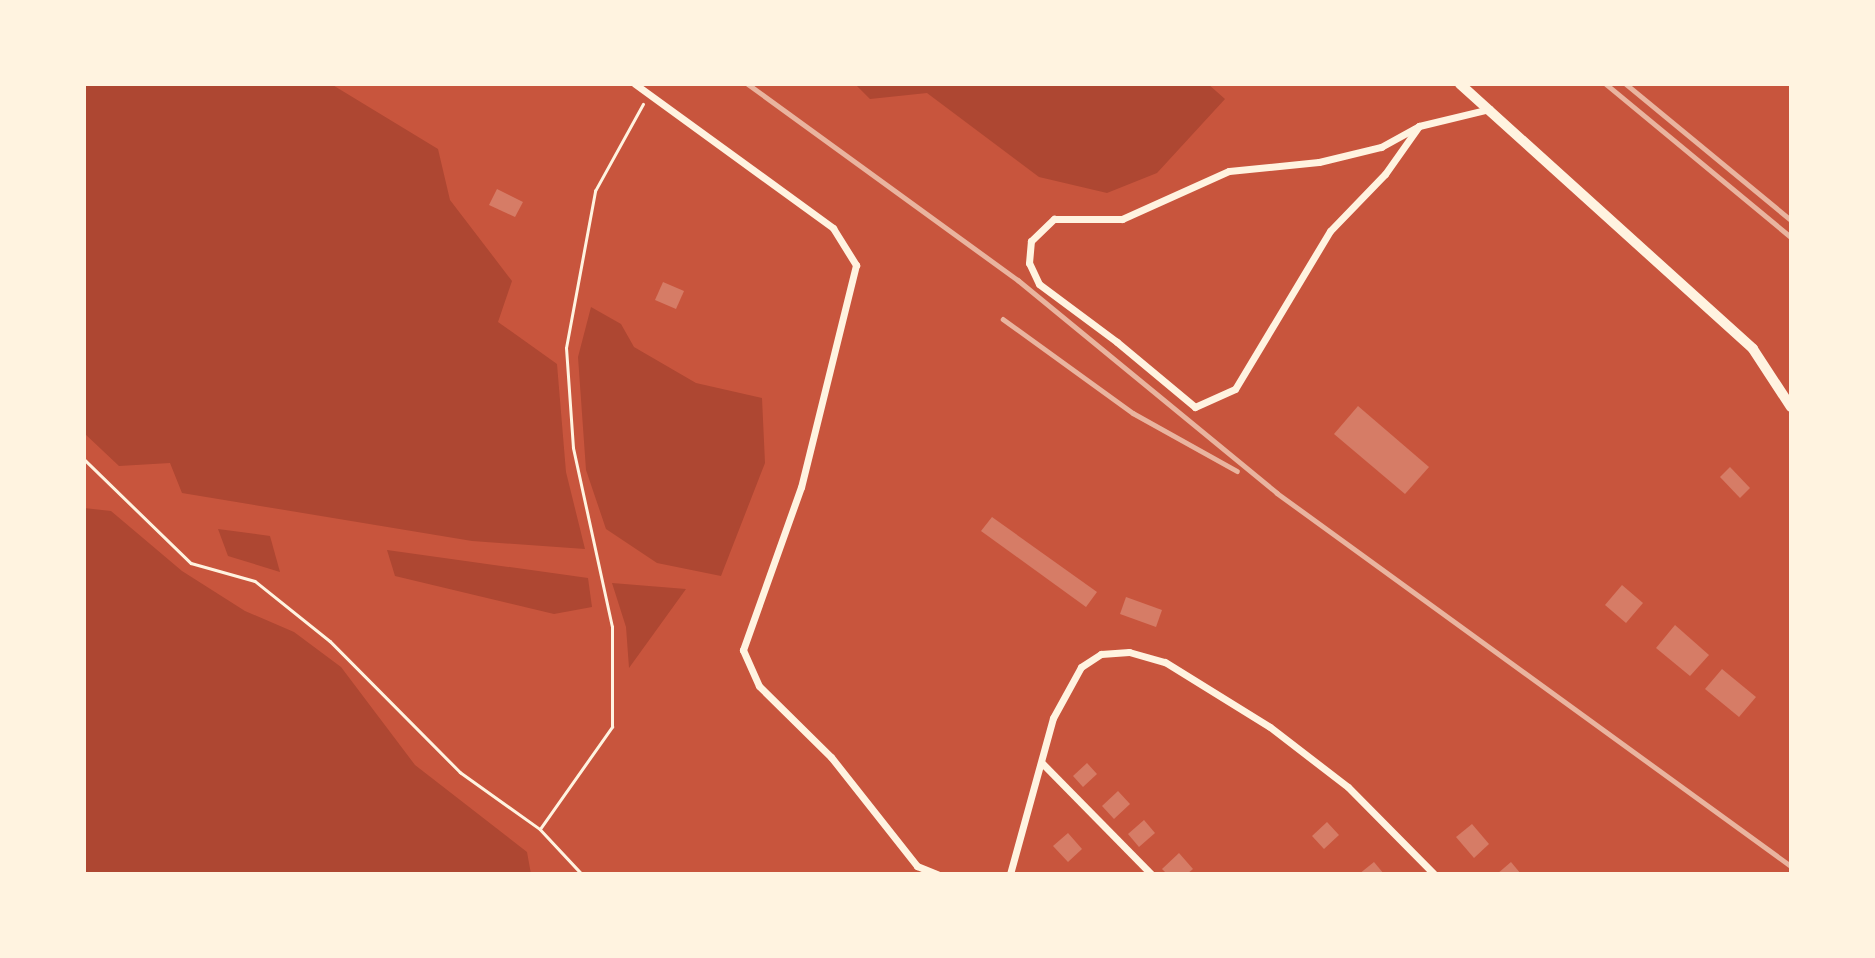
<!DOCTYPE html>
<style>
body{margin:0}
#map{position:relative;width:1875px;height:958px;overflow:hidden;background:#c8553d;font-family:Lato,sans-serif}
div>[style]{position:absolute}
[style*='--x']{left:calc(var(--x)*1px);top:calc(var(--y)*1px);width:calc(var(--w)*1px);rotate:calc(var(--a)*1deg)}
.green>*{inset:0;background:#ae4732}
.building>*{inset:0;background:#d67c66}
.path>*{height:2.5px;margin:-1.25px;padding:0 1.25px;transform-origin:1.25px;border-radius:1.25px;background:#fff3e0}
.minor>*{height:7px;margin:-3.5px;padding:0 3.5px;transform-origin:3.5px;border-radius:3.5px;background:#fff3e0}
.tertiary>*{height:10px;margin:-5px;padding:0 5px;transform-origin:5px;border-radius:5px;background:#fff3e0}
.rail>*{height:4.5px;margin:-2.25px;padding:0 2.25px;transform-origin:2.25px;border-radius:2.25px;background:#e9b49f}
span{translate:-50% -50%;white-space:nowrap;text-align:center;line-height:1.15;-webkit-text-stroke:6px #fff3e0;paint-order:stroke}
.frame{position:absolute;inset:0;border:86px solid #fff3e0;pointer-events:none}
</style>
<div id="map">
<div class="green">
<div style="clip-path:polygon(84px 84px,331px 84px,438px 149px,450px 200px,512px 281px,498px 322px,557px 364px,566px 472px,585px 549px,472px 541px,182px 493px,170px 463px,119px 466px,84px 433px)"></div>
<div style="clip-path:polygon(855px 84px,1208px 84px,1225px 99px,1157px 173px,1107px 193px,1039px 177px,927px 93px,870px 99px)"></div>
<div style="clip-path:polygon(591px 307px,621px 324px,634px 347px,696px 383px,762px 398px,765px 463px,721px 576px,657px 563px,606px 529px,586px 470px,578px 357px)"></div>
<div style="clip-path:polygon(84px 508px,111px 511px,182px 571px,245px 611px,294px 632px,341px 667px,415px 765px,527px 852px,531px 874px,84px 874px)"></div>
<div style="clip-path:polygon(218px 529px,270px 536px,280px 572px,228px 556px)"></div>
<div style="clip-path:polygon(387px 550px,588px 578px,592px 607px,554px 614px,395px 576px)"></div>
<div style="clip-path:polygon(612px 583px,686px 589px,629px 668px,626px 627px)"></div>
</div>
<div class="building">
<div style="clip-path:polygon(497px 189px,523px 202px,515px 217px,489px 205px)"></div>
<div style="clip-path:polygon(663px 282px,684px 291px,676px 309px,655px 300px)"></div>
<div style="clip-path:polygon(1358px 406px,1429px 467px,1405px 494px,1334px 434px)"></div>
<div style="clip-path:polygon(1730px 467px,1750px 488px,1740px 498px,1720px 477px)"></div>
<div style="clip-path:polygon(992px 517px,1097px 592px,1086px 607px,981px 531px)"></div>
<div style="clip-path:polygon(1622px 585px,1643px 603px,1626px 623px,1605px 605px)"></div>
<div style="clip-path:polygon(1126px 597px,1162px 610px,1156px 627px,1120px 614px)"></div>
<div style="clip-path:polygon(1675px 625px,1709px 655px,1690px 676px,1656px 648px)"></div>
<div style="clip-path:polygon(1722px 669px,1756px 697px,1739px 717px,1705px 689px)"></div>
<div style="clip-path:polygon(1087px 763px,1097px 774px,1083px 787px,1073px 776px)"></div>
<div style="clip-path:polygon(1118px 791px,1130px 804px,1114px 819px,1102px 806px)"></div>
<div style="clip-path:polygon(1144px 820px,1155px 833px,1139px 847px,1128px 834px)"></div>
<div style="clip-path:polygon(1327px 822px,1339px 835px,1324px 849px,1312px 836px)"></div>
<div style="clip-path:polygon(1472px 824px,1489px 844px,1474px 858px,1456px 837px)"></div>
<div style="clip-path:polygon(1068px 833px,1082px 849px,1068px 862px,1053px 846px)"></div>
<div style="clip-path:polygon(1179px 853px,1193px 869px,1187px 874px,1167px 874px,1162px 869px)"></div>
<div style="clip-path:polygon(1374px 862px,1384px 874px,1359px 874px)"></div>
<div style="clip-path:polygon(1511px 862px,1521px 874px,1497px 874px)"></div>
</div>
<div class="path">
<div style="--x:84;--y:459;--w:149;--a:44.2"></div>
<div style="--x:191;--y:563;--w:66;--a:15.7"></div>
<div style="--x:255;--y:581;--w:96;--a:38.7"></div>
<div style="--x:330;--y:641;--w:185;--a:45.2"></div>
<div style="--x:460;--y:772;--w:98;--a:35.5"></div>
<div style="--x:540;--y:829;--w:62;--a:47"></div>
<div style="--x:540;--y:829;--w:125;--a:-54.8"></div>
<div style="--x:612;--y:727;--w:100;--a:-90"></div>
<div style="--x:612;--y:627;--w:183;--a:-102.3"></div>
<div style="--x:573;--y:448;--w:100;--a:-94"></div>
<div style="--x:566;--y:348;--w:160;--a:-79.5"></div>
<div style="--x:595;--y:191;--w:99;--a:-61.1"></div>
</div>
<div class="minor">
<div style="--x:635;--y:84;--w:245;--a:36"></div>
<div style="--x:833;--y:228;--w:44;--a:58.1"></div>
<div style="--x:856;--y:265;--w:229;--a:103.9"></div>
<div style="--x:801;--y:487;--w:173;--a:109.6"></div>
<div style="--x:743;--y:650;--w:39;--a:66"></div>
<div style="--x:759;--y:686;--w:101;--a:44.6"></div>
<div style="--x:831;--y:757;--w:139;--a:51.7"></div>
<div style="--x:917;--y:866;--w:22;--a:22"></div>
<div style="--x:1419;--y:126;--w:59;--a:125.3"></div>
<div style="--x:1385;--y:174;--w:79;--a:134"></div>
<div style="--x:1330;--y:231;--w:184;--a:121"></div>
<div style="--x:1235;--y:389;--w:44;--a:155.8"></div>
<div style="--x:1195;--y:407;--w:102;--a:-140.2"></div>
<div style="--x:1117;--y:342;--w:97;--a:-143.4"></div>
<div style="--x:1039;--y:284;--w:23;--a:-115"></div>
<div style="--x:1029;--y:263;--w:22;--a:-85"></div>
<div style="--x:1031;--y:241;--w:32;--a:-44"></div>
<div style="--x:1054;--y:219;--w:68;--a:0"></div>
<div style="--x:1122;--y:219;--w:117;--a:-24.2"></div>
<div style="--x:1229;--y:171;--w:90;--a:-5.7"></div>
<div style="--x:1319;--y:162;--w:64;--a:-13.6"></div>
<div style="--x:1381;--y:147;--w:43;--a:-28.9"></div>
<div style="--x:1419;--y:126;--w:73;--a:-13.5"></div>
<div style="--x:1042;--y:763;--w:156;--a:45.5"></div>
<div style="--x:1010;--y:874;--w:162;--a:-74.6"></div>
<div style="--x:1053;--y:718;--w:58;--a:-61.2"></div>
<div style="--x:1081;--y:667;--w:24;--a:-33"></div>
<div style="--x:1101;--y:654;--w:28;--a:-4"></div>
<div style="--x:1129;--y:652;--w:37;--a:16"></div>
<div style="--x:1165;--y:662;--w:123;--a:31.8"></div>
<div style="--x:1270;--y:727;--w:98;--a:37.6"></div>
<div style="--x:1348;--y:787;--w:122;--a:45.3"></div>
</div>
<div class="tertiary">
<div style="--x:1460;--y:84;--w:395;--a:42.1"></div>
<div style="--x:1753;--y:349;--w:69;--a:56.8"></div>
</div>
<div class="rail">
<div style="--x:748;--y:84;--w:334;--a:36"></div>
<div style="--x:1018;--y:280;--w:335;--a:39.4"></div>
<div style="--x:1277;--y:493;--w:635;--a:35.97"></div>
<div style="--x:1606;--y:84;--w:240;--a:39.6"></div>
<div style="--x:1626;--y:84;--w:214;--a:39.5"></div>
<div style="--x:1003;--y:319;--w:160;--a:35.9"></div>
<div style="--x:1133;--y:413;--w:119;--a:29.1"></div>
</div>
<div class="frame"></div>
</div>
